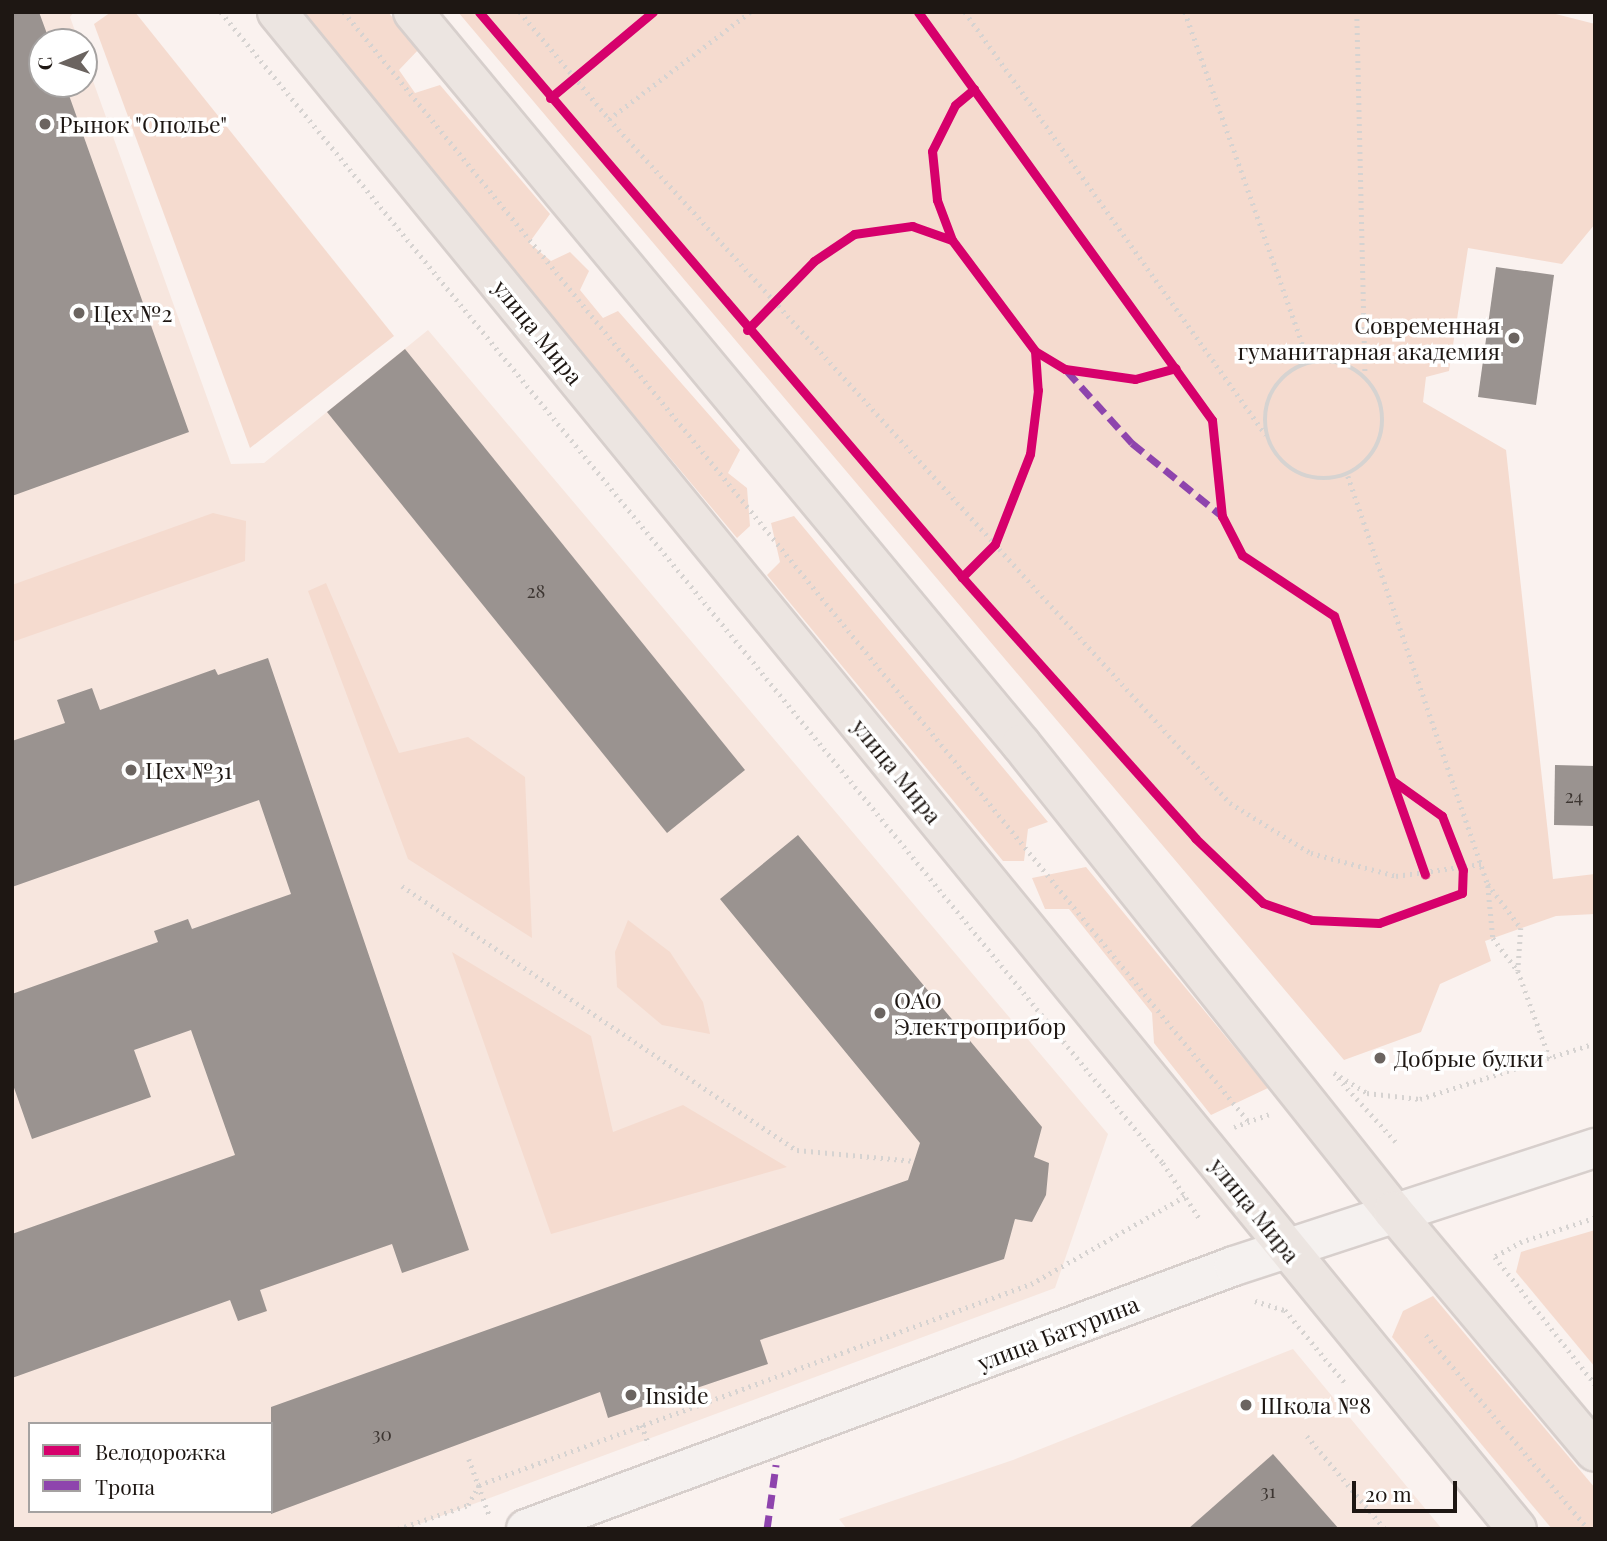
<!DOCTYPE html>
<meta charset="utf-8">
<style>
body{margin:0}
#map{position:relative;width:1607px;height:1541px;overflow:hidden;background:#faf2ef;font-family:"Playfair Display",serif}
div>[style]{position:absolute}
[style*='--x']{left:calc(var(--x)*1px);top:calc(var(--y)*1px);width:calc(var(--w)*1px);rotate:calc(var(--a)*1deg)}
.built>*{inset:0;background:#f7e6de}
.green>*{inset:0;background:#f5dbcf}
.building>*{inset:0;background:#9a9390}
.path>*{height:4.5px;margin-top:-2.25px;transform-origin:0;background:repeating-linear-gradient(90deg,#d6d3d1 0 2px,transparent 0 7px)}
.path>.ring{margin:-2.25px;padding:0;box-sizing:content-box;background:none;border:4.5px solid #d6d3d1;border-radius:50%}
.roads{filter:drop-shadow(2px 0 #d7cfcc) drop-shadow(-2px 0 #d7cfcc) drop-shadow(0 2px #d7cfcc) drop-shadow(0 -2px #d7cfcc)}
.secondary>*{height:38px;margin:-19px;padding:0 19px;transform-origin:19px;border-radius:19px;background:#f5f1ef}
.primary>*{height:38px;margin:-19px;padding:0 19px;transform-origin:19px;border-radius:19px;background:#ece5e1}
.quiet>*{height:7px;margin-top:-3.5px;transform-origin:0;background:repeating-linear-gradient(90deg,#8e44ad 0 14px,transparent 0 21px)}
.cycleway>*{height:9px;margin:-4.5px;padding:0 4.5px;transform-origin:4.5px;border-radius:4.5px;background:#d6006c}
.dots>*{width:19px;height:19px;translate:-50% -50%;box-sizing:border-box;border:4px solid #fff;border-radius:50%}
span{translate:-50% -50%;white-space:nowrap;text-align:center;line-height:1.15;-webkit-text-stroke:7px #fff;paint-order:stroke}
.number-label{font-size:19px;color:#3d3632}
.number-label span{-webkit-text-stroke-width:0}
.poi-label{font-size:23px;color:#1e1713}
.left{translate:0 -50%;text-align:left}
.right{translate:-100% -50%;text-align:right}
.street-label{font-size:23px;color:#1e1713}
.frame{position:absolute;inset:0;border:14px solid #1e1713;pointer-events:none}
.legend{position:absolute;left:28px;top:1422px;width:245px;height:91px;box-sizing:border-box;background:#fff;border:2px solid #a5a2a1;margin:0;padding:9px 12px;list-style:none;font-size:21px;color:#1e1713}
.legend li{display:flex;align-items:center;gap:14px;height:35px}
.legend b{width:35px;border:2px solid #a5a2a1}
.north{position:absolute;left:28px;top:28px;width:70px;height:70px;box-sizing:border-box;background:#fff;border:2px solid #a5a2a1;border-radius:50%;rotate:268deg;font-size:19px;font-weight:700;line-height:28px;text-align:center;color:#1e1713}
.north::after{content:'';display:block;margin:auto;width:24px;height:32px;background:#6b6460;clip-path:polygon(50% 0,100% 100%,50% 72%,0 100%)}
.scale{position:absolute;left:1352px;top:1481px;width:105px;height:32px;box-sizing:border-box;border:4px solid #1e1713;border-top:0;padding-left:9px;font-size:21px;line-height:24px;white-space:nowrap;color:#1e1713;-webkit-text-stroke:5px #fff;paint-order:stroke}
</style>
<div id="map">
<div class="built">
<div style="clip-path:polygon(evenodd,12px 12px,74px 12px,70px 17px,79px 42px,42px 42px,42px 84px,84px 84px,84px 56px,231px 464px,264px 463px,428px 330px,1108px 1134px,1055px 1288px,406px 1529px,12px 1529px,12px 12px,30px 1424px,271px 1424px,271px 1511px,30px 1511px,30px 1424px)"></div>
<div style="clip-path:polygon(1293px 1349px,1442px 1529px,847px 1529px,839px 1519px,1013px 1460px)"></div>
</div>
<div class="green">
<div style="clip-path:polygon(111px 12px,135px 12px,394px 336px,250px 448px,94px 24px)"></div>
<div style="clip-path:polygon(297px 12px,388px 12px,419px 49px,399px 70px,415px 93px,440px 85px,550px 214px,529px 243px,551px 261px,570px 252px,589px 271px,580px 290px,603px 318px,618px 311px,740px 450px,728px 473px,747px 488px,750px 526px,737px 538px)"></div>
<div style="clip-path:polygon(458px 12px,1548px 12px,1595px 24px,1595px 224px,1562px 264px,1468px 248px,1449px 371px,1426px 377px,1423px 402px,1506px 450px,1553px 879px,1595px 874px,1595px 914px,1556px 916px,1485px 941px,1491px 961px,1440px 984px,1421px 1032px,1344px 1060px)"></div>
<div style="clip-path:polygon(213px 513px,246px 521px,245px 561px,12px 642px,12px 585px)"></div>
<div style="clip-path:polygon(794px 516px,1048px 822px,1028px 829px,1024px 861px,1003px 861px,767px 575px,780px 562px,771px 523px)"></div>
<div style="clip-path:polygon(326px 583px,399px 753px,468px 737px,525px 777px,532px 938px,408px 859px,308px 591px)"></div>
<div style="clip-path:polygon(1086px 867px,1268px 1088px,1211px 1115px,1154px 1043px,1152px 1013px,1069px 909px,1045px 909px,1032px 878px)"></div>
<div style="clip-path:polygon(628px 920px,670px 952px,703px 1002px,710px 1034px,662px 1025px,617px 987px,615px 952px)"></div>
<div style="clip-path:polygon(452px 952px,591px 1036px,613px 1132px,683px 1105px,787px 1167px,551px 1234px)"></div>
<div style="clip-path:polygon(1595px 1230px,1595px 1367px,1516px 1272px,1521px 1252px)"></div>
<div style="clip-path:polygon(1433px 1296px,1595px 1488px,1595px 1529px,1552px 1529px,1392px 1337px,1403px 1311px)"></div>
</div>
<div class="building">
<div style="clip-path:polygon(12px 12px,39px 12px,50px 42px,42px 42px,42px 84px,65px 84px,189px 432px,12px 496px)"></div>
<div style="clip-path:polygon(1496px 267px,1554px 275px,1536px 405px,1478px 397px)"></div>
<div style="clip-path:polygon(405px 349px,745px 770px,667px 833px,327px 412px)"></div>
<div style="clip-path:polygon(268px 658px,469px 1250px,402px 1273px,392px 1244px,260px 1290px,267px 1311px,238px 1321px,230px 1300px,12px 1378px,12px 1234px,235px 1155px,191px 1030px,134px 1050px,151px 1097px,32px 1139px,12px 1082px,12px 994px,158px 942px,154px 931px,188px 919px,192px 929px,291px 894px,259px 800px,12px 887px,12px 741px,65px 723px,57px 700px,92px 688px,100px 710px,215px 669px,218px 675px)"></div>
<div style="clip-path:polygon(1555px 765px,1595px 766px,1595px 826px,1554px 825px)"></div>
<div style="clip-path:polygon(798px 835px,1042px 1127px,1034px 1157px,1049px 1163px,1046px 1195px,1032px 1222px,1015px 1219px,1004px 1259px,760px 1340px,768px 1364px,608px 1418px,600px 1392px,271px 1514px,271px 1407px,908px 1180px,920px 1143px,720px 899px)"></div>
<div style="clip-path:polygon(1273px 1454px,1339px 1529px,1188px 1529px)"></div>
</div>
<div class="path">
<div style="--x:221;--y:12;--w:1487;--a:50.7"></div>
<div style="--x:1163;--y:1163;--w:67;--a:56.5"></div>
<div style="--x:344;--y:12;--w:1432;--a:50.81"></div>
<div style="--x:520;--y:12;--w:139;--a:50.2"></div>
<div style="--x:609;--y:119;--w:924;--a:47.76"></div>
<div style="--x:1230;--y:803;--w:95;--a:31.7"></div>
<div style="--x:1311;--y:853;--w:88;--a:15.1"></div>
<div style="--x:1396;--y:876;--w:86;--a:-8"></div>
<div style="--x:965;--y:12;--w:519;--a:54.56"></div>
<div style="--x:1185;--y:12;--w:371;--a:70.5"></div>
<div style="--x:1357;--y:12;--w:363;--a:88.7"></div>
<div style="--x:609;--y:119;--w:177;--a:-37.2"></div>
<div class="ring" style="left:1265px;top:361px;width:113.5px;height:113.5px"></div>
<div style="--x:1348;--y:476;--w:431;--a:71.1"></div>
<div style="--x:1488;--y:884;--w:55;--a:53.1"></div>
<div style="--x:1521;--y:928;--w:43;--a:94"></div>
<div style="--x:1518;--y:971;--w:94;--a:70"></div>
<div style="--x:402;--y:886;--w:475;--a:33.8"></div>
<div style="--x:797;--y:1150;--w:118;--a:5.4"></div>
<div style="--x:1488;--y:886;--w:52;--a:84.5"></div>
<div style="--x:1493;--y:938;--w:40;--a:53"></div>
<div style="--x:1334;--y:1073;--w:39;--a:31"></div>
<div style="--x:1367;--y:1093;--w:53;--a:6.5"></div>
<div style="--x:1420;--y:1099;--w:184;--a:-17.7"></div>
<div style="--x:1338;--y:1078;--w:86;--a:47.8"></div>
<div style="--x:1234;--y:1127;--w:37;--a:-20"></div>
<div style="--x:1595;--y:1218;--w:77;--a:161.8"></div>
<div style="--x:1522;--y:1242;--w:31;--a:151"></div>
<div style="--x:1495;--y:1257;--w:162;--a:51.8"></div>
<div style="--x:1255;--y:1301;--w:31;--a:17"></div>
<div style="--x:1285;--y:1310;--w:96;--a:50.5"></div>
<div style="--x:1426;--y:1335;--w:253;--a:50.1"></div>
<div style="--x:642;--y:1425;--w:21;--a:71"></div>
<div style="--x:1307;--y:1436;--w:121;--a:50"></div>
<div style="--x:469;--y:1459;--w:62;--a:70.1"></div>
<div style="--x:398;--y:1529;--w:74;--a:-18.9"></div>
<div style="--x:468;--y:1505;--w:23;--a:-61"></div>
<div style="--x:479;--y:1485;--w:587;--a:-20.01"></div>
<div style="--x:1031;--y:1284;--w:177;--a:-29.7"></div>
</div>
<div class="roads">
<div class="secondary">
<div style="--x:526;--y:1529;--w:755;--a:-20.38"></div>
<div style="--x:1234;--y:1266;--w:380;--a:-18.1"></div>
</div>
<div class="primary">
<div style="--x:277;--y:12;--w:1959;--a:50.74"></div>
<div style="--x:413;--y:12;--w:952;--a:50.29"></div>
<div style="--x:1021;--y:744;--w:597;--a:51.46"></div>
<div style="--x:1393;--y:1211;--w:314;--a:50"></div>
</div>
</div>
<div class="quiet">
<div style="--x:1067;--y:371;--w:97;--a:47.9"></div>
<div style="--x:1132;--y:443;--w:116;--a:39"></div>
<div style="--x:767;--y:1529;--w:65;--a:-82"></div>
</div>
<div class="cycleway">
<div style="--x:479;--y:12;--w:743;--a:49.47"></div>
<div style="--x:918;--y:12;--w:503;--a:54.22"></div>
<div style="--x:1212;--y:420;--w:97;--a:84.1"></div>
<div style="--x:1222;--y:516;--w:44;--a:62.9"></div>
<div style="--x:1242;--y:555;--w:110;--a:33.5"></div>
<div style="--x:1334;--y:616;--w:274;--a:70.6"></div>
<div style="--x:550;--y:98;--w:134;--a:-39.9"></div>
<div style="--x:952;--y:240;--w:43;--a:-110.6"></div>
<div style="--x:937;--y:200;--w:49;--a:-95.8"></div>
<div style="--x:932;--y:151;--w:51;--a:-63.4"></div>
<div style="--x:955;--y:105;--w:25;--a:-40"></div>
<div style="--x:747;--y:330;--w:96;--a:-45.8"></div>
<div style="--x:814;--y:261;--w:48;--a:-34"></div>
<div style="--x:854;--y:234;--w:59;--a:-7.9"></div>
<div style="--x:912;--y:226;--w:42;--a:19.3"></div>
<div style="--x:952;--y:240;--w:139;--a:53.2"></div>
<div style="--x:1035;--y:351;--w:39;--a:86"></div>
<div style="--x:1038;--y:390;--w:64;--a:97.1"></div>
<div style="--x:1030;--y:454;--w:97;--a:111.3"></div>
<div style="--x:995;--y:544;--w:47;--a:135"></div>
<div style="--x:962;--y:577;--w:350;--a:48.2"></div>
<div style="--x:1195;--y:838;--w:94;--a:43.7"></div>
<div style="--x:1263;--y:903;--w:52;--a:19.1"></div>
<div style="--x:1312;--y:920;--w:67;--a:2.6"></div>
<div style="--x:1379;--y:923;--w:88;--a:-19.9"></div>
<div style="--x:1462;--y:893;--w:23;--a:-88"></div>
<div style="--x:1463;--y:870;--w:58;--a:-111.3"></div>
<div style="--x:1442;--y:816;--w:60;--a:-144.5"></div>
<div style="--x:1035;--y:351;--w:35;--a:31"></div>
<div style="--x:1065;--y:369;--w:71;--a:8.1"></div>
<div style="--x:1135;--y:379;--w:42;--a:-15"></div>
</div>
<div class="dots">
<div style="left:45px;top:124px;background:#6b6460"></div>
<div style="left:79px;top:313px;background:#6b6460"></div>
<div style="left:1514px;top:338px;background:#6b6460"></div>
<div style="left:131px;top:770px;background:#6b6460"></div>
<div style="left:880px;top:1013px;background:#6b6460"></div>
<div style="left:1380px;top:1058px;background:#6b6460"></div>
<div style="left:631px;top:1395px;background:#6b6460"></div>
<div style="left:1246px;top:1405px;background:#6b6460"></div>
</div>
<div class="number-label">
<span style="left:536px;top:591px">28</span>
<span style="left:1574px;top:796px">24</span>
<span style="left:382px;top:1434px">30</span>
<span style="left:1268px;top:1491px">31</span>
</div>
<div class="poi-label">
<span class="left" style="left:59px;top:124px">Рынок "Ополье"</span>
<span class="left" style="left:93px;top:313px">Цех №2</span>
<span class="right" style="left:1500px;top:338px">Современная<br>гуманитарная академия</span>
<span class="left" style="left:145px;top:770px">Цех №31</span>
<span class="left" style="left:894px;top:1013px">ОАО<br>Электроприбор</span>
<span class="left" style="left:1394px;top:1058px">Добрые булки</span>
<span class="left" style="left:645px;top:1395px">Inside</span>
<span class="left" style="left:1260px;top:1405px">Школа №8</span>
</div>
<div class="street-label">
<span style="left:538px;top:332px;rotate:51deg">улица Мира</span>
<span style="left:897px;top:771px;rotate:51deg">улица Мира</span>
<span style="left:1255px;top:1210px;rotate:51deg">улица Мира</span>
<span style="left:1058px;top:1333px;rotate:-21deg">улица Батурина</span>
</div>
<div class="frame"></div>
<ul class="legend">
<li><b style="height:9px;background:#d6006c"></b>Велодорожка</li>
<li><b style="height:9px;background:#8e44ad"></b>Тропа</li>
</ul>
<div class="north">С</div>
<div class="scale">20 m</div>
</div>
